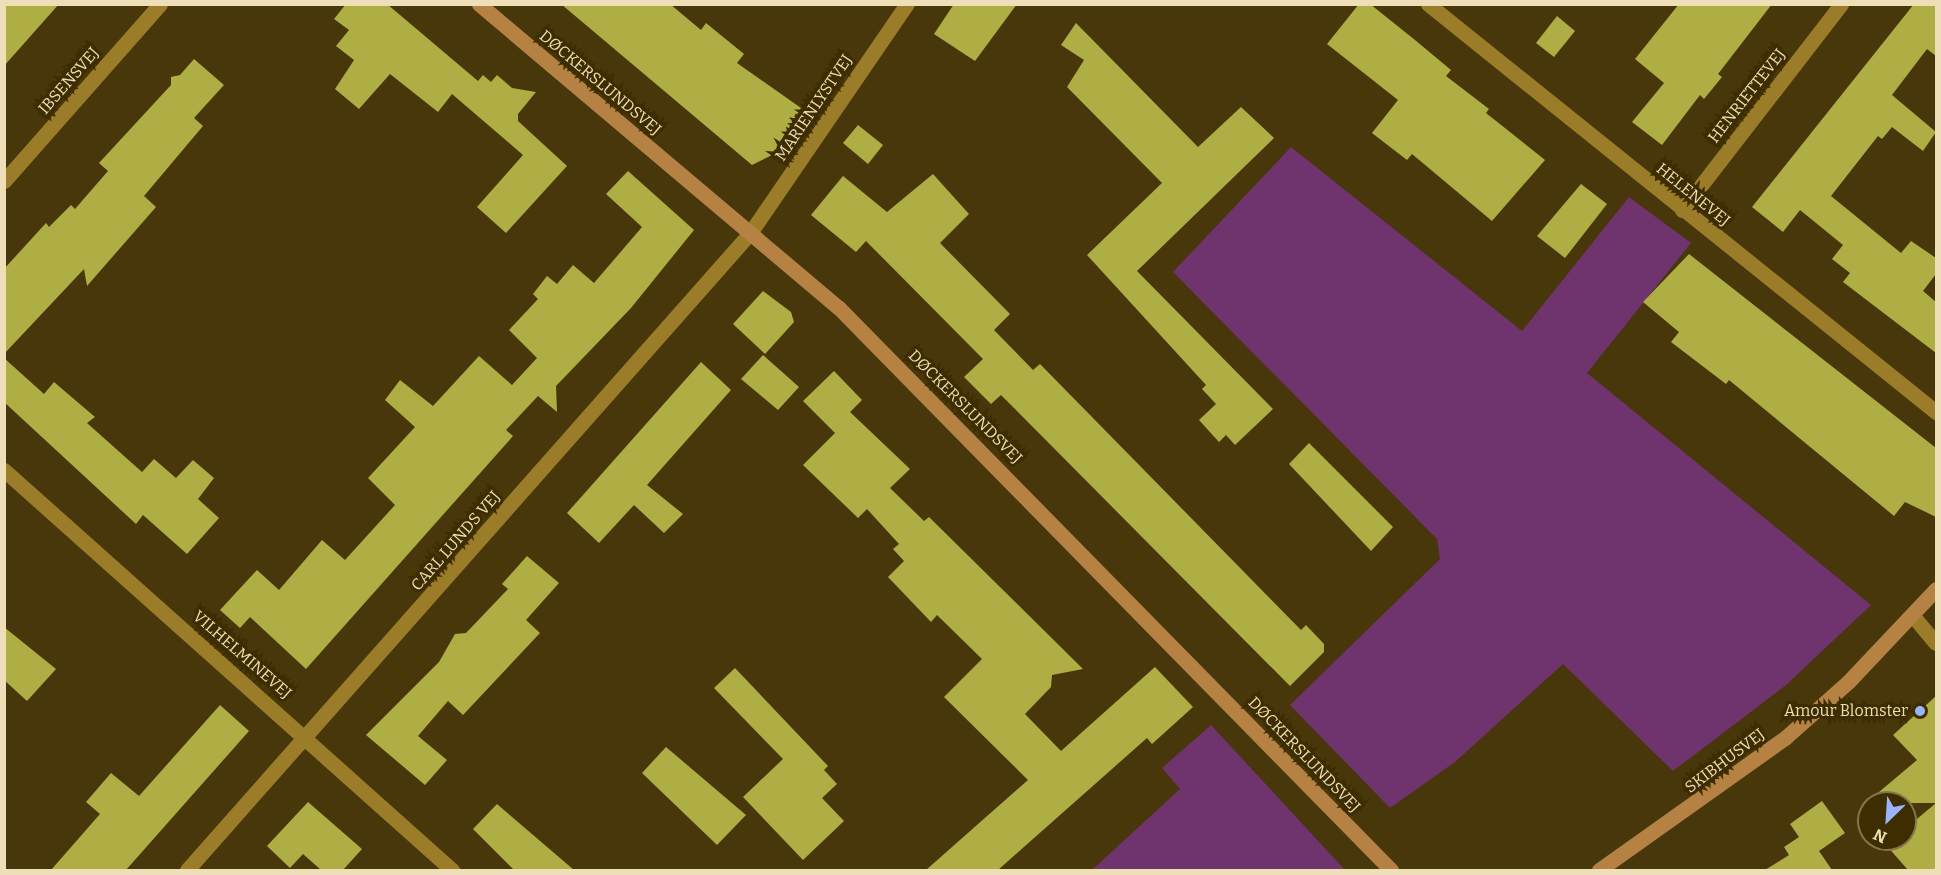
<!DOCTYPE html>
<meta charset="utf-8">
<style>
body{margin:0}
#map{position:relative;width:1941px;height:875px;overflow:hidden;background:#47370a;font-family:Bitter,serif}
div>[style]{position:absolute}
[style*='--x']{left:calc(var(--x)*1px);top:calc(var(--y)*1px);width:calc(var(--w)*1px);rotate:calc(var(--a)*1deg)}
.green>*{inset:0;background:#6f336d}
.building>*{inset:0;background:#afae44}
.street>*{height:15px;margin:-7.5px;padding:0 7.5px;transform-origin:7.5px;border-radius:7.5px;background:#9b7d29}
.secondary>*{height:15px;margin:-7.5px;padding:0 7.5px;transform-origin:7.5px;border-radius:7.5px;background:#b58243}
.dots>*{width:16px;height:16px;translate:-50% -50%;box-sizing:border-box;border:3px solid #3d2d00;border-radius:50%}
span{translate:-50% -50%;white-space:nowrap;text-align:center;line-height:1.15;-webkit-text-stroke:6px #3d2d00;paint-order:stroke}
.street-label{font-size:16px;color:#eedfb9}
.poi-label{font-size:16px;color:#eedfb9}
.right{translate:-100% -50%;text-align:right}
.frame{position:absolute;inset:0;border:6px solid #eedfb9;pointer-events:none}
.north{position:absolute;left:1857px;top:791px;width:60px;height:60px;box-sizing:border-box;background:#3d2d00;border:2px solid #84744a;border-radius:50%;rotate:205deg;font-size:16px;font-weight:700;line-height:24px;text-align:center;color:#eedfb9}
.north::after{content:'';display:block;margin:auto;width:21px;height:27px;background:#9ab5fd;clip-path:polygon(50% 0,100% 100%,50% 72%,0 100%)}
</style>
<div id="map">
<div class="green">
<div style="clip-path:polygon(1291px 147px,1522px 331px,1629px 197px,1691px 243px,1587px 373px,1871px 605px,1785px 686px,1673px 771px,1563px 664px,1455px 762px,1390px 808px,1290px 705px,1440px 559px,1437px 539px,1173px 272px)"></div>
<div style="clip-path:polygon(1211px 725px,1345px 870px,1092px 870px,1180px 789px,1162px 768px)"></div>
</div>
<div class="building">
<div style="clip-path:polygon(4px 4px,59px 4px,4px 66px)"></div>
<div style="clip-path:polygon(346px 4px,387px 4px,478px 81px,483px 75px,491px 82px,497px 75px,512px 88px,536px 92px,518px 114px,518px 121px,567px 166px,506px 233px,477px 207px,523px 155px,452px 94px,438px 112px,390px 74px,359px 109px,335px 89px,354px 60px,336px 46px,349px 30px,334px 19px)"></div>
<div style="clip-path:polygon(561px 4px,670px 4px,701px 30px,706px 23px,744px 54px,737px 63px,801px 108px,772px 155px,752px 165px)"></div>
<div style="clip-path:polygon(954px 4px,1017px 4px,975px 61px,934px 34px)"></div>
<div style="clip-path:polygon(1359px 4px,1370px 4px,1415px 40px,1451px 70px,1446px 76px,1489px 109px,1486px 113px,1545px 160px,1492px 221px,1412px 154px,1407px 160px,1372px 133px,1398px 100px,1327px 44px)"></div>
<div style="clip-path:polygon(1679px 4px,1772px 4px,1718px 74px,1722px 77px,1704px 99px,1700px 95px,1662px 145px,1632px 122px,1664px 83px,1635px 59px)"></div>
<div style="clip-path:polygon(1914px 4px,1936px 4px,1936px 56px,1927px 49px,1892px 95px,1936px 132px,1923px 151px,1892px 127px,1882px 139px,1878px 136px,1831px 196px,1901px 253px,1911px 241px,1936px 258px,1936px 274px,1923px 291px,1936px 302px,1936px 353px,1843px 282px,1850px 273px,1832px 259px,1843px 245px,1800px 210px,1783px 232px,1752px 207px)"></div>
<div style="clip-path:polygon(1557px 16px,1575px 31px,1554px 57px,1536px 43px)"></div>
<div style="clip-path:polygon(1076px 23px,1198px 147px,1241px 107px,1274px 138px,1137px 271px,1273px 409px,1235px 445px,1226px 435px,1219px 442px,1199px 420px,1216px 404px,1202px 389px,1206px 385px,1087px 255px,1162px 183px,1067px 87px,1084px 60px,1061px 45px)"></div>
<div style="clip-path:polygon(194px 59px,224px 85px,194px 118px,203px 126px,144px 196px,156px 207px,87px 286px,84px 269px,4px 354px,4px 269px,46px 223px,49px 227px,71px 205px,75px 209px,108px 171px,99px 163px,171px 85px,171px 77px,180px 75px)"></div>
<div style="clip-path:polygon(858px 125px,883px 145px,868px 164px,843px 143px)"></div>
<div style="clip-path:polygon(628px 171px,694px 230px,631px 308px,556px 386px,557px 412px,538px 396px,506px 430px,513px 436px,306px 669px,250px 617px,240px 628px,220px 610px,257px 570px,279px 590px,322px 540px,345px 560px,395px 505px,368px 478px,415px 427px,385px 400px,400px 380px,433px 406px,479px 356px,512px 385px,537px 358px,509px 330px,538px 299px,533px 294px,547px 276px,557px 284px,573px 265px,594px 283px,642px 227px,606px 194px)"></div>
<div style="clip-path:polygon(933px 174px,969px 214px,940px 243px,1010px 314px,994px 330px,1033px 370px,1040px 364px,1301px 630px,1306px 625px,1324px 644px,1324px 652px,1290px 686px,1001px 395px,991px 404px,964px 377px,983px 359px,866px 241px,856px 252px,811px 215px,843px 176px,887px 212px)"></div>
<div style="clip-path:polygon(1581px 184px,1607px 204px,1565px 258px,1537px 236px)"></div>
<div style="clip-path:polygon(1689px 254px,1936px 448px,1936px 517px,1905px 502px,1894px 516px,1729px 380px,1726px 384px,1671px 342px,1679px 332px,1643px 302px)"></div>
<div style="clip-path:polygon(763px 291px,791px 312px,794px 322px,765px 354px,733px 324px)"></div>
<div style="clip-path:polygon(763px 355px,799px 387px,778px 410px,741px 379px)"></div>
<div style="clip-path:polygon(4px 358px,44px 394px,54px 382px,95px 417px,87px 423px,142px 472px,154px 459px,176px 478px,193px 460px,214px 478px,198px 499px,219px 518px,187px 554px,143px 515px,136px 524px,4px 402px)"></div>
<div style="clip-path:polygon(701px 362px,731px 390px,647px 485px,683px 514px,664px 533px,634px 505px,599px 543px,567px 513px)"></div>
<div style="clip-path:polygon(834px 371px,862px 400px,850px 412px,910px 469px,890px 488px,924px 521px,929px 517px,1083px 669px,1052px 675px,1051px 687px,1025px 714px,1061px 751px,1155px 667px,1193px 707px,1152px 744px,1147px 738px,998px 870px,926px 870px,1028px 780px,944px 697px,982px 659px,937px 615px,931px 622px,888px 577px,904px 561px,893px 549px,899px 544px,867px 509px,858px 518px,803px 465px,835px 433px,803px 401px)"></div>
<div style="clip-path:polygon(1309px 443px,1393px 527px,1371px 551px,1289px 464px)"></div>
<div style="clip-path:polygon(527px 556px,559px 583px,526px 620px,540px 633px,463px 715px,448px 701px,418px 736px,447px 760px,425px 785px,366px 735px,439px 662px,455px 634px,466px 633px,508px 589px,502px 584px)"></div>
<div style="clip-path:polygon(4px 627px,56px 669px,27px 701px,4px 680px)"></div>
<div style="clip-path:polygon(735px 668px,828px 766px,824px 770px,837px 784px,822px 798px,844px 821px,803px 860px,743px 797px,783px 759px,714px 688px)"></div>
<div style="clip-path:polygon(1936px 696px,1936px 870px,1908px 870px,1886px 845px,1905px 839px,1905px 829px,1936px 803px,1866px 803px,1917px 760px,1893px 735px)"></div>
<div style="clip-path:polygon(220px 705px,249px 731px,126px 870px,51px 870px,100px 814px,86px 802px,111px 773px,139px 796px)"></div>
<div style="clip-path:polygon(666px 747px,746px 815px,717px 845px,642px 773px)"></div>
<div style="clip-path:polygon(1822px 801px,1845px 833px,1819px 851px,1832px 870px,1765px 870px,1789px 855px,1784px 847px,1799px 837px,1790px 824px)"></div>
<div style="clip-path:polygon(308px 802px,362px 849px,343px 870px,321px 870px,303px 854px,290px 868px,267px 846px)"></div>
<div style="clip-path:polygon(497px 804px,574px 870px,514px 870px,473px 829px)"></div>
</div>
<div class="street">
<div style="--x:1428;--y:4;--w:652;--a:38.77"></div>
<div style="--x:4;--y:181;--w:236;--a:-48.6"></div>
<div style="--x:1682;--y:210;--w:260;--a:-52.3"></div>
<div style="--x:4;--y:470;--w:601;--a:41.76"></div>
<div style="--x:1913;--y:616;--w:35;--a:50"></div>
<div style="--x:187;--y:870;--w:850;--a:-48.53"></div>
<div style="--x:750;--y:233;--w:278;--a:-55.6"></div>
</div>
<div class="secondary">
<div style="--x:479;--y:4;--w:471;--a:40.2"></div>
<div style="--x:839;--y:308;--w:788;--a:45.51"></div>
<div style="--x:1599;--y:870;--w:229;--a:-35.4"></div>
<div style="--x:1786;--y:737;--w:83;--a:-41.6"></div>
<div style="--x:1848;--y:682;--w:128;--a:-46.6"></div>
</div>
<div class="dots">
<div style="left:1920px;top:711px;background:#9ab5fd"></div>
</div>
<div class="street-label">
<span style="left:69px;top:81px;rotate:-49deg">IBSENSVEJ</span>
<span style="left:600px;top:83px;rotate:40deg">DØCKERSLUNDSVEJ</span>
<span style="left:1747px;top:96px;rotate:-52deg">HENRIETTEVEJ</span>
<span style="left:814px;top:108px;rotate:-56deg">MARIENLYSTVEJ</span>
<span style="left:1693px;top:195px;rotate:39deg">HELENEVEJ</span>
<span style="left:965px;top:407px;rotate:45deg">DØCKERSLUNDSVEJ</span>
<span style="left:456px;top:541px;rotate:-49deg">CARL LUNDS VEJ</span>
<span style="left:242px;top:655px;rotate:41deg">VILHELMINEVEJ</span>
<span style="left:1304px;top:755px;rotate:46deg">DØCKERSLUNDSVEJ</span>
<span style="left:1725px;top:761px;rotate:-37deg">SKIBHUSVEJ</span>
</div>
<div class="poi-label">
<span class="right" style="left:1908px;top:711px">Amour Blomster</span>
</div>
<div class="frame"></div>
<div class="north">N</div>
</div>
